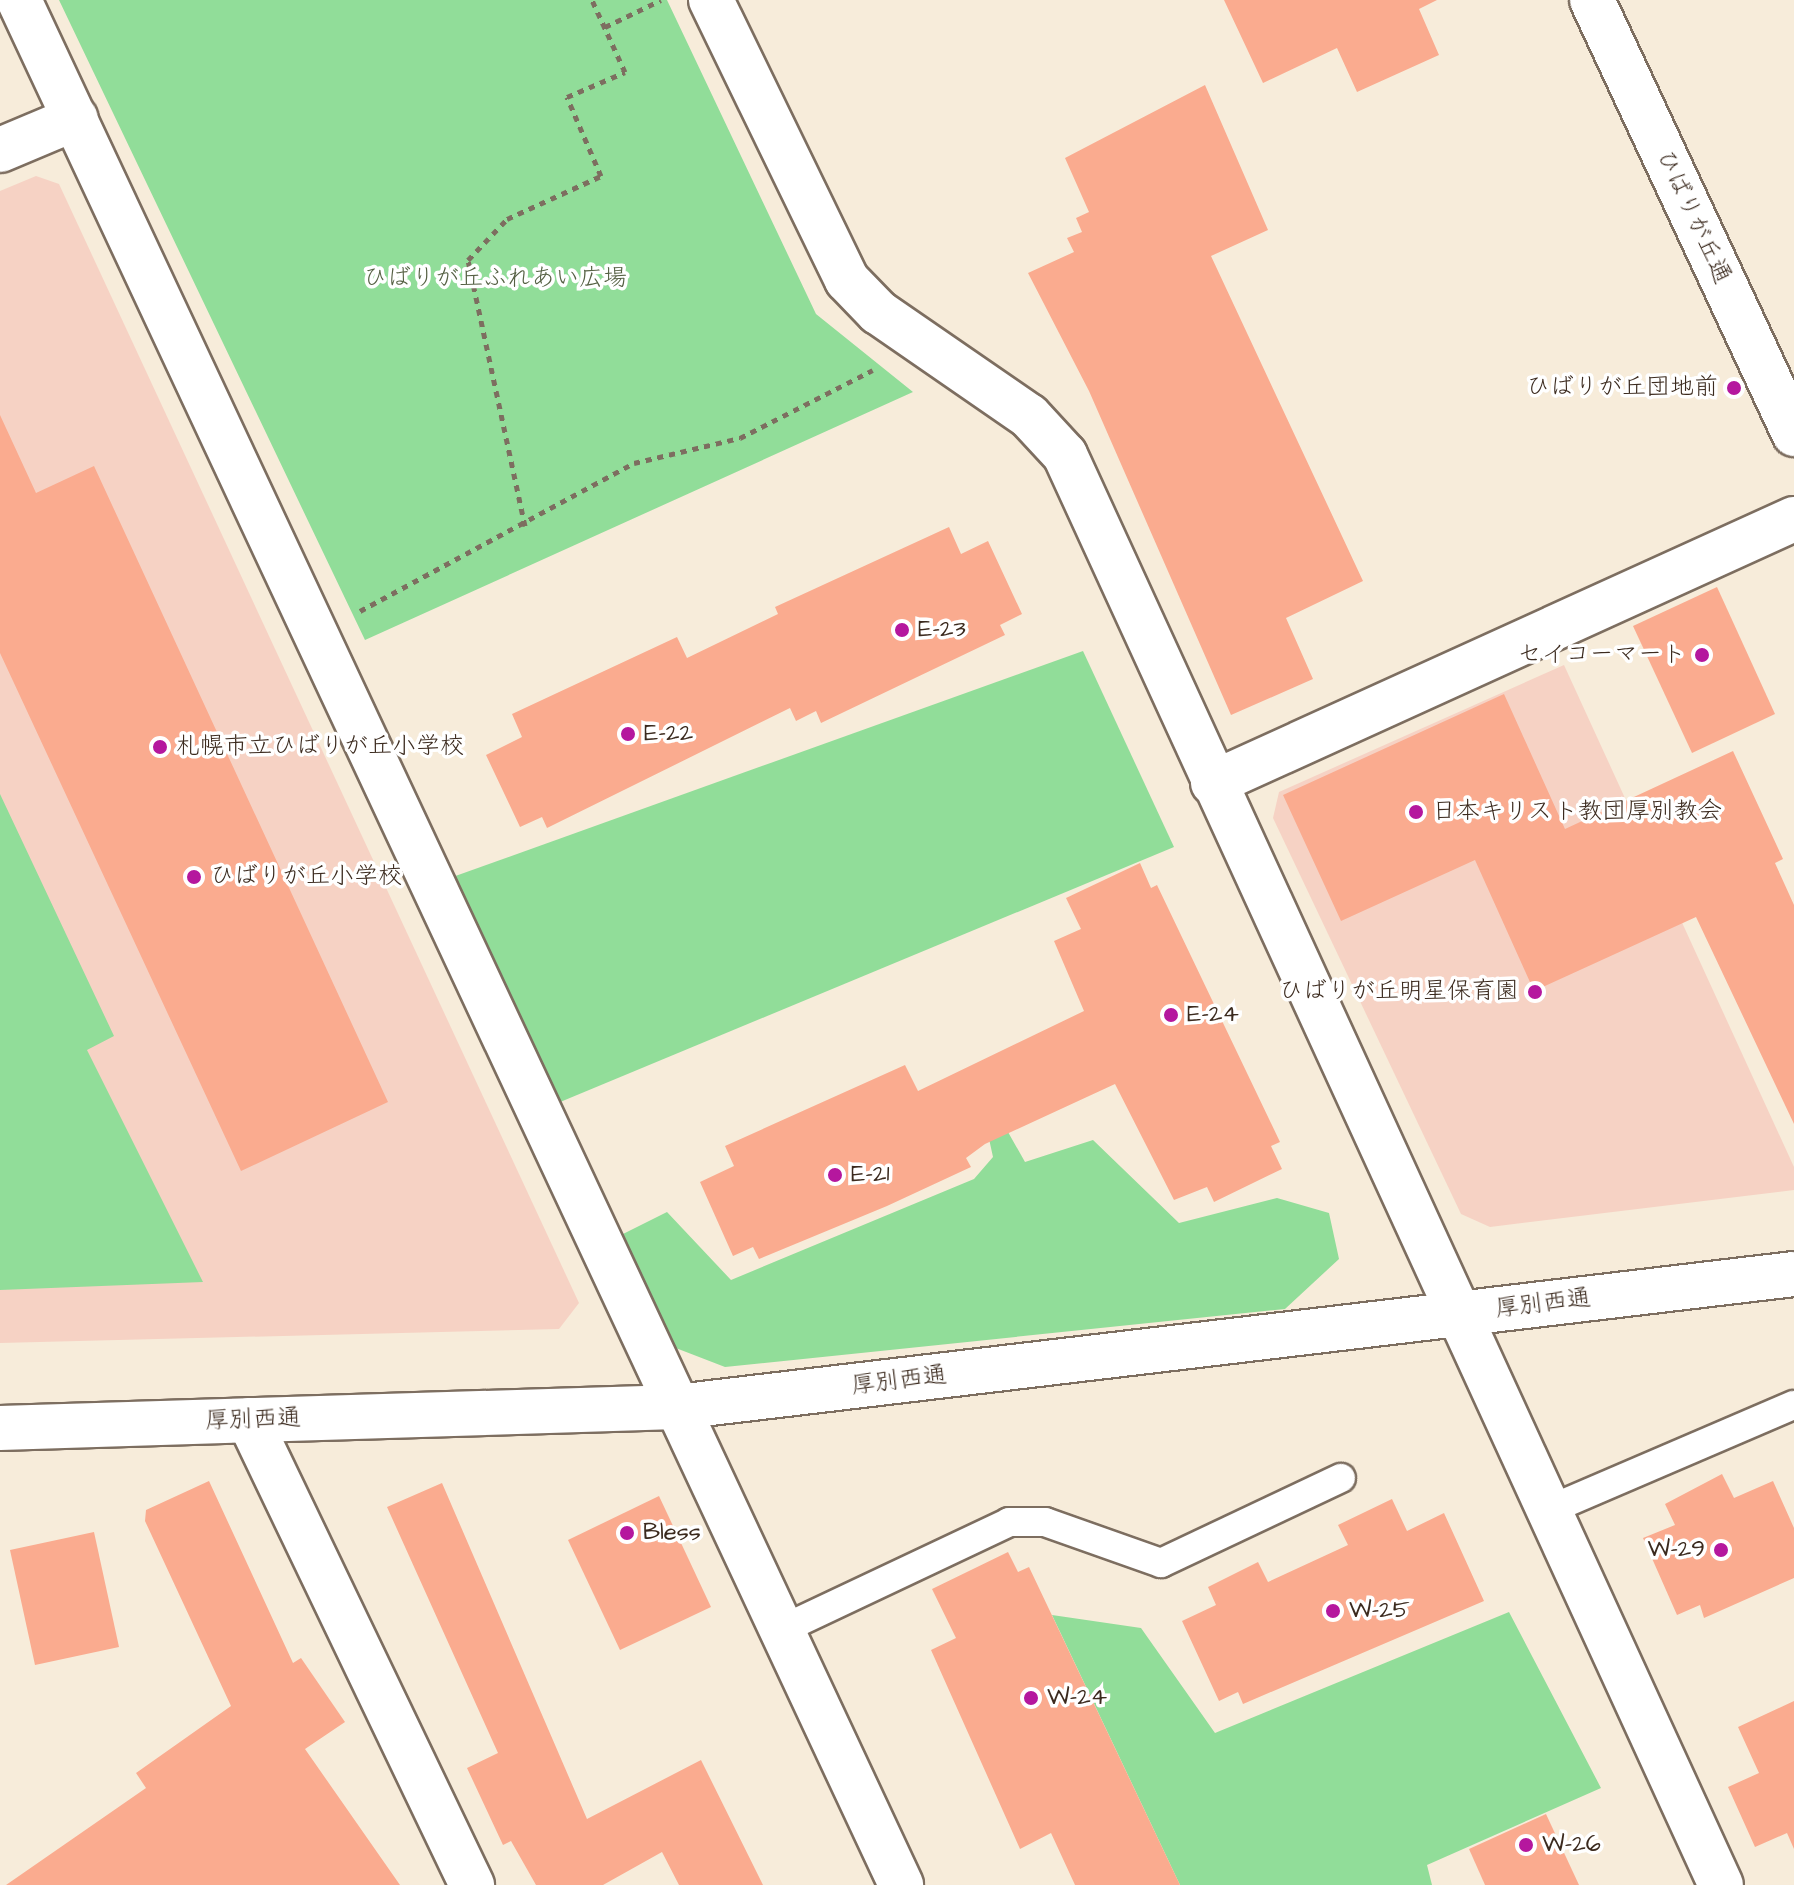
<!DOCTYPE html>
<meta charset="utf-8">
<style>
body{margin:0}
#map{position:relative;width:1794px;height:1885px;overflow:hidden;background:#f7ecda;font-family:"Architects Daughter","Klee One",sans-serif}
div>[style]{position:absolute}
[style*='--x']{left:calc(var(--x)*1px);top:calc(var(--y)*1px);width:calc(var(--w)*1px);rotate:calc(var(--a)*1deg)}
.built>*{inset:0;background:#f6d2c4}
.green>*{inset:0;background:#91dd99}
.building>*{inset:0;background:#faab8f}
.path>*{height:5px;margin-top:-2.5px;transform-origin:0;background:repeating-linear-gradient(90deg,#7d6e60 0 6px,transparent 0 12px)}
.roads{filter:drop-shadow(2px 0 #7d6e60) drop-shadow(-2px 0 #7d6e60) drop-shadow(0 2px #7d6e60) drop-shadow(0 -2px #7d6e60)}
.service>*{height:28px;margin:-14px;padding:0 14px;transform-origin:14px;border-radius:14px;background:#fff}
.minor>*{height:44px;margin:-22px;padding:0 22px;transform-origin:22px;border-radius:22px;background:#fff}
.tertiary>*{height:44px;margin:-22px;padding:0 22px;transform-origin:22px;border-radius:22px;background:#fff}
.dots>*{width:22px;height:22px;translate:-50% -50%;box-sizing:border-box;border:4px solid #fff;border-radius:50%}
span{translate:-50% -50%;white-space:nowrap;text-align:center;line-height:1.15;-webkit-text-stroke:7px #fff;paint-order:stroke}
.street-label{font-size:24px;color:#3b2a1e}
.park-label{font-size:24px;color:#556043}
.poi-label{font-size:24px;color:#3b2a1e}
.right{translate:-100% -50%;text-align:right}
.left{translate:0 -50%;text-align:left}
</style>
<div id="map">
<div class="built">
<div style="clip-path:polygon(36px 176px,59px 184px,579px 1303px,559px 1329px,0 1343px,0 191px)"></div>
<div style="clip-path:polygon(1564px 665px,1794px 1167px,1794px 1190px,1490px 1227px,1461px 1214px,1273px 818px,1279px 792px)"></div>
</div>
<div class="green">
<div style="clip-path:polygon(59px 0,667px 0,816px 314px,913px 392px,365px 640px)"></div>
<div style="clip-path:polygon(1083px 651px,1174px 847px,553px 1105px,447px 879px)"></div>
<div style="clip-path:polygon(0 794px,114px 1036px,87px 1050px,203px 1282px,0 1290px)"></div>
<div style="clip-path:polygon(995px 1109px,1025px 1162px,1093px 1140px,1179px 1223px,1277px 1198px,1329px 1213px,1339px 1259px,1285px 1309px,725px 1367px,668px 1345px,601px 1245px,667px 1212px,731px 1280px,974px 1179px,993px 1157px,984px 1116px)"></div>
<div style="clip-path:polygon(1509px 1612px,1601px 1788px,1427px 1865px,1432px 1885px,1180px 1885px,1052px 1615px,1141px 1628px,1215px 1733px)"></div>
</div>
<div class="building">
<div style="clip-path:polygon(1224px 0,1437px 0,1419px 9px,1439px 55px,1357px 92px,1337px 48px,1263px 83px)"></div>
<div style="clip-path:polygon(1205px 85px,1268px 230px,1211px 256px,1363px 581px,1286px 618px,1313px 679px,1231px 715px,1089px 391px,1028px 273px,1074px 252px,1067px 238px,1082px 232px,1076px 218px,1089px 212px,1065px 158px)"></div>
<div style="clip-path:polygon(0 415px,36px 493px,94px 466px,388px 1102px,241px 1171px,0 653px)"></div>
<div style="clip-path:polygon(949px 527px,961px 554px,988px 541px,1022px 614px,1000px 625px,1005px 635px,821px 723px,816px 711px,796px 721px,790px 708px,547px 828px,542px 817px,520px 827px,486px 755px,522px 737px,512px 714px,677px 637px,687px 658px,778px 614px,775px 607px)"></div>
<div style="clip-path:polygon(1717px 587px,1775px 714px,1692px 753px,1633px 626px)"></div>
<div style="clip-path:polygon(1504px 694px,1565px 829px,1733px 751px,1783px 859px,1775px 863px,1794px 905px,1794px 1124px,1696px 917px,1534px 991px,1475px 860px,1341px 921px,1283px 795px)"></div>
<div style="clip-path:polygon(1140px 863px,1151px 888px,1157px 885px,1280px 1142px,1271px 1146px,1282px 1169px,1214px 1202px,1207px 1187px,1174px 1200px,1115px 1084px,985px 1144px,966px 1158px,971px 1167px,887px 1206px,759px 1259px,753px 1247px,733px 1256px,700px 1182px,734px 1166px,725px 1146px,905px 1065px,918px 1091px,1084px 1011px,1054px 941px,1081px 929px,1066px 898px)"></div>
<div style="clip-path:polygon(1722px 1474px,1734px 1498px,1773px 1481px,1794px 1528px,1794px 1578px,1704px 1618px,1700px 1605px,1677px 1615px,1643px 1538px,1675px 1525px,1665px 1504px)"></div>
<div style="clip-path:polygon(209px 1481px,293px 1663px,301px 1658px,345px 1722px,305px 1749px,400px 1885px,6px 1885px,146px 1788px,136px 1773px,231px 1706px,145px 1521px,146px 1510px)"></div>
<div style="clip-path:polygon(442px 1483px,587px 1819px,701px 1760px,763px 1885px,679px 1885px,662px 1852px,603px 1885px,536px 1885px,511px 1841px,503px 1845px,467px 1768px,498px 1753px,387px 1507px)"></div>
<div style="clip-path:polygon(659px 1496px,711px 1607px,620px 1650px,568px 1540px)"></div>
<div style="clip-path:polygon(1392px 1499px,1407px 1531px,1444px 1513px,1484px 1601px,1243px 1704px,1238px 1692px,1219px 1701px,1182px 1621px,1216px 1605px,1208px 1587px,1258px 1562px,1268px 1582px,1348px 1545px,1338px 1525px)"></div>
<div style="clip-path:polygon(94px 1532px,119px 1647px,35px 1665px,10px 1550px)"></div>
<div style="clip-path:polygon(1008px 1552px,1018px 1572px,1029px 1567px,1180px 1885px,1075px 1885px,1051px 1833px,1020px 1849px,931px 1650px,956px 1638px,932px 1589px)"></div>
<div style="clip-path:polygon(1794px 1701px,1794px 1849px,1787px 1833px,1755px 1847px,1728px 1787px,1759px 1773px,1738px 1727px)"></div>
<div style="clip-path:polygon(1546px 1814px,1579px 1885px,1485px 1885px,1469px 1849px)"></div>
</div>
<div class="path">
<div style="--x:605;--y:27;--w:62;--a:-25.7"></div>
<div style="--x:525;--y:526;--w:272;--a:-102.1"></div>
<div style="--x:468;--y:260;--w:57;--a:-46.4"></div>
<div style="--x:507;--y:219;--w:103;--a:-24.6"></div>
<div style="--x:601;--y:176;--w:86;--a:-113.3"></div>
<div style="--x:567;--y:97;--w:63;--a:-23.3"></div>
<div style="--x:625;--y:72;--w:79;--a:-114.6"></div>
<div style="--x:360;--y:611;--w:311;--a:-28.4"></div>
<div style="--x:634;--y:463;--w:109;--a:-13.3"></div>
<div style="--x:740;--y:438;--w:149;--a:-27.1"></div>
</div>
<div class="roads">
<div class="service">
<div style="--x:1551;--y:1509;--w:264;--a:-23.2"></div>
<div style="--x:781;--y:1630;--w:252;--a:-25.3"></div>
<div style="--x:1009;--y:1522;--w:36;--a:0"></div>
<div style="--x:1045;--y:1522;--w:123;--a:19.5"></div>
<div style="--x:1161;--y:1563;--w:199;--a:-25.3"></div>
</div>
<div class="minor">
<div style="--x:19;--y:0;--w:2081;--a:64.92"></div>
<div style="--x:711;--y:0;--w:311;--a:64.1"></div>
<div style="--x:847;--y:280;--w:45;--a:45.9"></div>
<div style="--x:878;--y:312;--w:183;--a:34.6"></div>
<div style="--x:1029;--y:416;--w:53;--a:47.3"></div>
<div style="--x:1065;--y:455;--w:1573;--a:65.36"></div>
<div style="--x:0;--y:150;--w:82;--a:-22.8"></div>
<div style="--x:1213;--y:783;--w:638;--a:-24.44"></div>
<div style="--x:249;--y:1420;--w:516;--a:64.38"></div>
</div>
<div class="tertiary">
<div style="--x:1592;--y:0;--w:479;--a:65"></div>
<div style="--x:0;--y:1428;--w:677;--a:-1.78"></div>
<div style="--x:677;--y:1407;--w:1125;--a:-6.79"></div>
</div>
</div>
<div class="dots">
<div style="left:1734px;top:388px;background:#b5179e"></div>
<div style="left:902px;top:630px;background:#b5179e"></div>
<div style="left:1702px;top:655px;background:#b5179e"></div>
<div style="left:628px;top:734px;background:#b5179e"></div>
<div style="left:160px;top:747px;background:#b5179e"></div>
<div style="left:1416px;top:812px;background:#b5179e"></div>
<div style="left:194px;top:877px;background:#b5179e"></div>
<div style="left:1535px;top:992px;background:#b5179e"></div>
<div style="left:1171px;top:1015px;background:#b5179e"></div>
<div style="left:835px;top:1175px;background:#b5179e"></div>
<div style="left:627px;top:1533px;background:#b5179e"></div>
<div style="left:1721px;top:1550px;background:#b5179e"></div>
<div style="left:1333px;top:1611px;background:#b5179e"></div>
<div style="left:1031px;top:1698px;background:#b5179e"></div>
<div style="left:1526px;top:1845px;background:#b5179e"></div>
</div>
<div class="street-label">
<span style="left:1693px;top:217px;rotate:65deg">ひばりが丘通</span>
<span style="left:1543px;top:1304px;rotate:-7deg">厚別西通</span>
<span style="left:899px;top:1381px;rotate:-7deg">厚別西通</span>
<span style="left:253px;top:1420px;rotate:-2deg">厚別西通</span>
</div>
<div class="park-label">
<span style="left:495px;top:279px">ひばりが丘ふれあい広場</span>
</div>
<div class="poi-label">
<span class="right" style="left:1718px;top:388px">ひばりが丘団地前</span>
<span class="left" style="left:918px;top:630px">E-23</span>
<span class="right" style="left:1686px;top:655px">セイコーマート</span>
<span class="left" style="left:644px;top:734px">E-22</span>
<span class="left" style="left:176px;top:747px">札幌市立ひばりが丘小学校</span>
<span class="left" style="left:1432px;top:812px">日本キリスト教団厚別教会</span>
<span class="left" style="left:210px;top:877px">ひばりが丘小学校</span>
<span class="right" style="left:1519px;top:992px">ひばりが丘明星保育園</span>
<span class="left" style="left:1187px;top:1015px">E-24</span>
<span class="left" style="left:851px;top:1175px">E-21</span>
<span class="left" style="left:643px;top:1533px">Bless</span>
<span class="right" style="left:1705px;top:1550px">W-29</span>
<span class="left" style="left:1349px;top:1611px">W-25</span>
<span class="left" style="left:1047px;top:1698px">W-24</span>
<span class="left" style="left:1542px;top:1845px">W-26</span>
</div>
</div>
